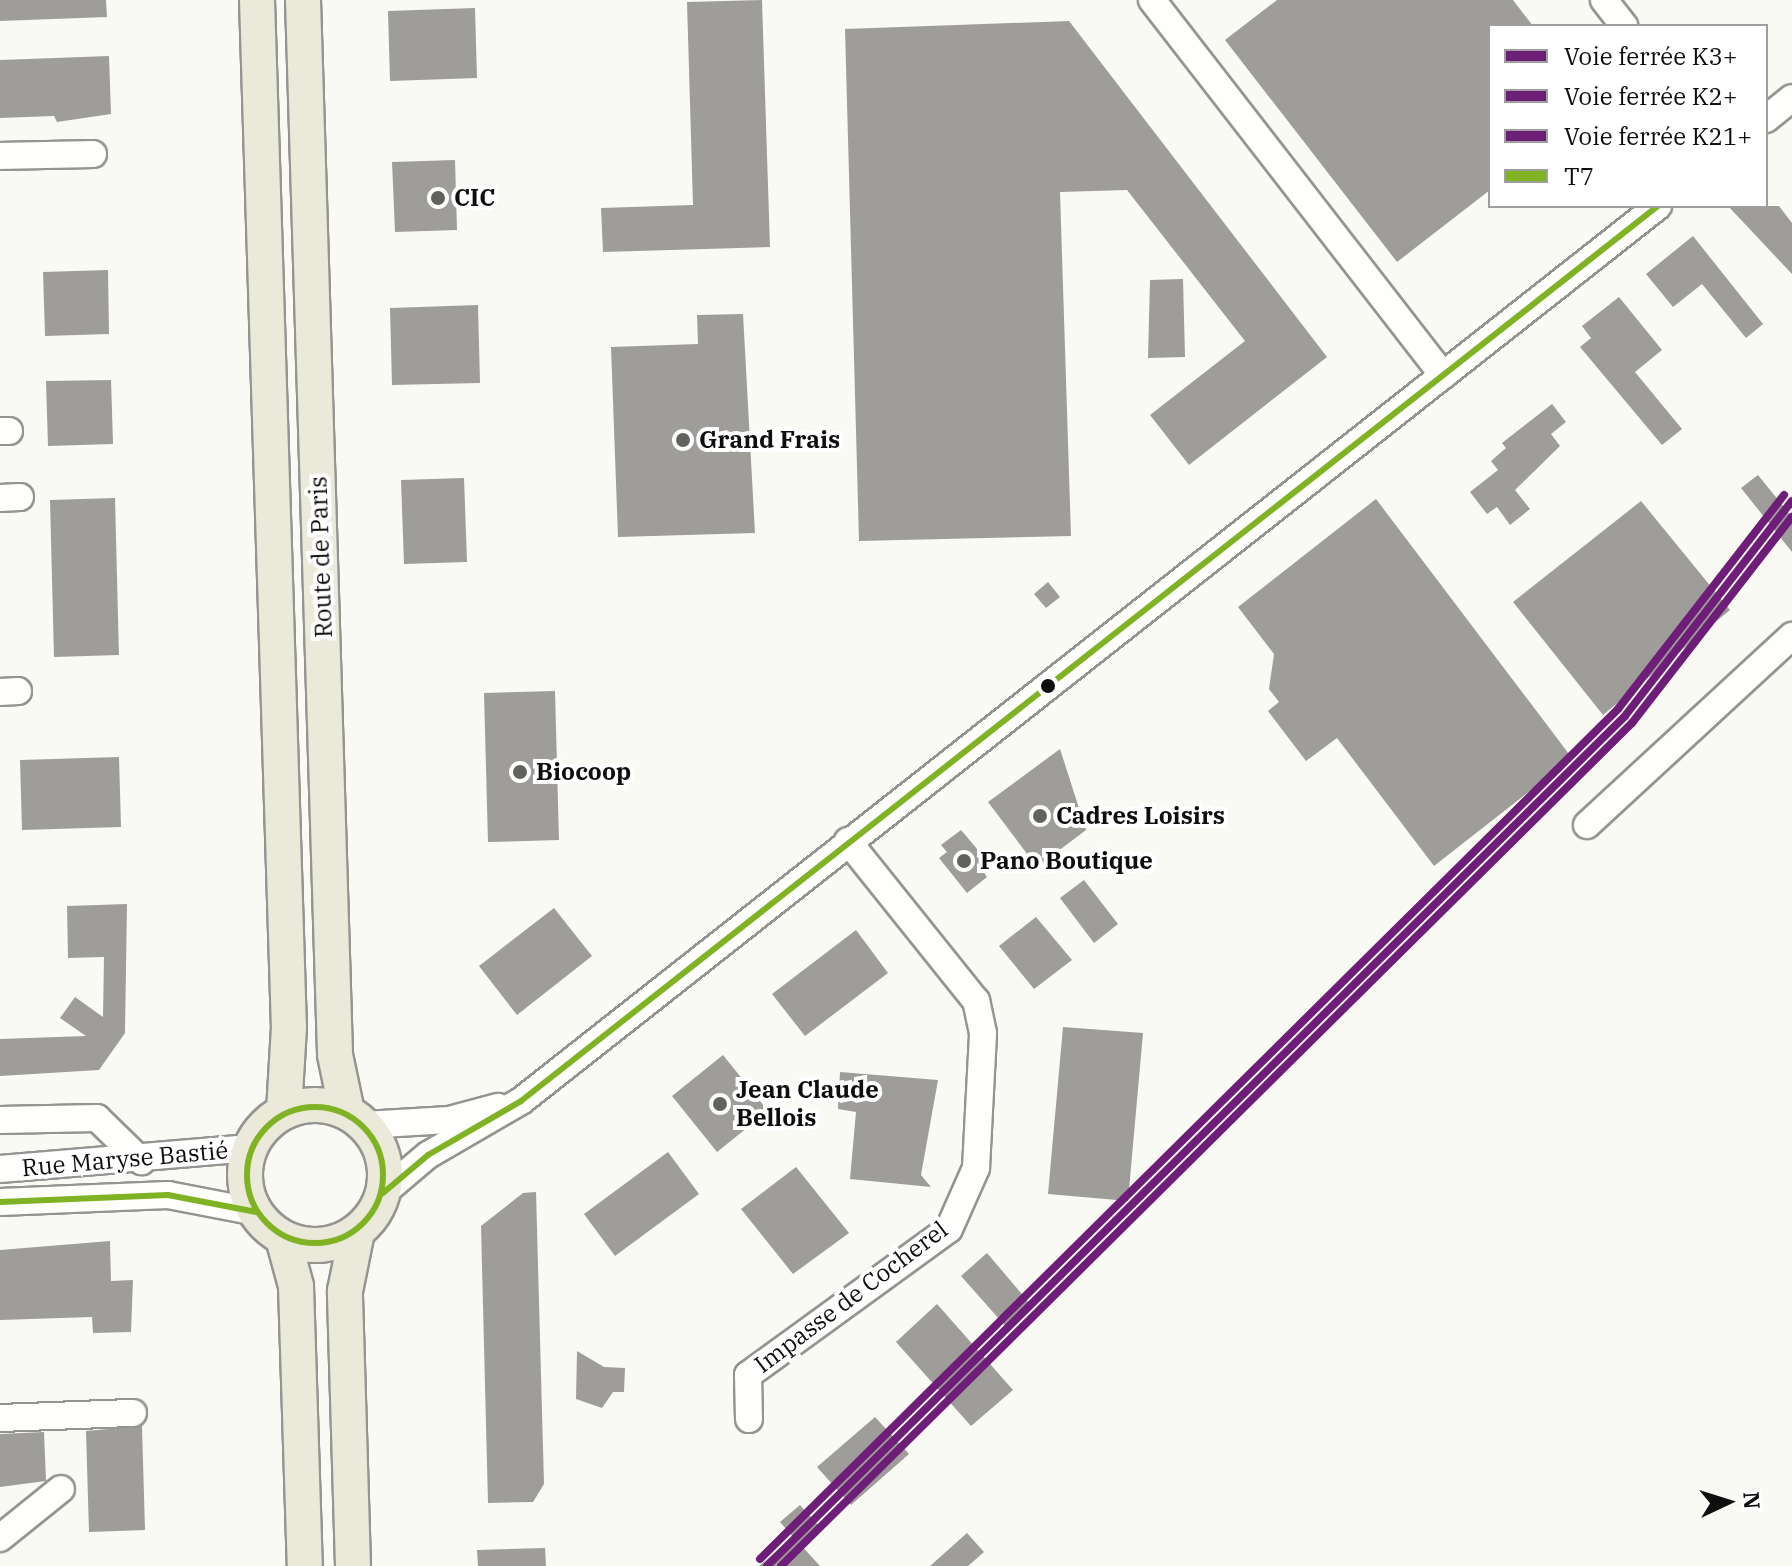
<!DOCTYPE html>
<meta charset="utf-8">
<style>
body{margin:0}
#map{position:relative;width:1792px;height:1566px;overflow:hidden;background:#fafaf4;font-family:"IBM Plex Serif",serif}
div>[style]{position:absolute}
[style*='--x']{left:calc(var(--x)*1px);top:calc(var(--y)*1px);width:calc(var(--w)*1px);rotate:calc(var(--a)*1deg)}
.building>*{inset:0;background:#9e9d99}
.roads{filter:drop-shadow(2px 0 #949492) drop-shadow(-2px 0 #949492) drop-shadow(0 2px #949492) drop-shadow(0 -2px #949492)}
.minor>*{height:26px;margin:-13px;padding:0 13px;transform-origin:13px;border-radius:13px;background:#fefefd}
.major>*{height:34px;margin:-17px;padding:0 17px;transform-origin:17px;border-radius:17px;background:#ebe9da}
.major>.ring{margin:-17px;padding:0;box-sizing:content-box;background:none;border:34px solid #ebe9da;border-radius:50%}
.bus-1>*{height:6px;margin:-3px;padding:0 3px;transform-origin:3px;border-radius:3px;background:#80b324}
.bus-1>.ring{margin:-3px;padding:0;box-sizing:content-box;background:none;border:6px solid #80b324;border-radius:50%}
.rail-1>*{height:8px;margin:-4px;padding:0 4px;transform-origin:4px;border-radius:4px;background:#6e1e78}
.rail-2>*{height:8px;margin:-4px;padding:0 4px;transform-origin:4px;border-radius:4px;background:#6e1e78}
.rail-3>*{height:8px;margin:-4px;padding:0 4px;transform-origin:4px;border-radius:4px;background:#6e1e78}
.dots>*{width:22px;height:22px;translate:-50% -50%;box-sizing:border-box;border:4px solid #fff;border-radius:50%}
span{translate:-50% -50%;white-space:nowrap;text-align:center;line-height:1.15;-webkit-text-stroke:8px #fff;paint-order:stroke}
.poi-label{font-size:24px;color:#0e0e0e;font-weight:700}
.left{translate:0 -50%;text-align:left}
.street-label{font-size:24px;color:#0e0e0e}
.legend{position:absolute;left:1488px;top:24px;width:280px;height:184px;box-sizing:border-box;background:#fff;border:2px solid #9f9f9f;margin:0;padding:10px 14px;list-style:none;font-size:24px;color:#0e0e0e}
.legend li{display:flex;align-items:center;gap:16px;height:40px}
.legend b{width:40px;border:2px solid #9f9f9f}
.north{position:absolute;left:1688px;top:1462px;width:80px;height:80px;-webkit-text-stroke:6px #fff;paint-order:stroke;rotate:86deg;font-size:22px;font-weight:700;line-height:32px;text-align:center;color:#0e0e0e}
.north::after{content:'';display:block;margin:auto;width:28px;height:36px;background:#0e0e0e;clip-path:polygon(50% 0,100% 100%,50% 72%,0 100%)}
</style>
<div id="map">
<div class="building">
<div style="clip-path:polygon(0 0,106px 0,107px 17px,0 21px)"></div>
<div style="clip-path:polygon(762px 0,770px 247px,603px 252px,601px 208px,693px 205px,687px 2px)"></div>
<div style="clip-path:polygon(1277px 0,1513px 0,1533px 26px,1490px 26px,1490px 190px,1397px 262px,1225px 40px)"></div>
<div style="clip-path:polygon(475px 8px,477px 78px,390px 81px,388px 11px)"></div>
<div style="clip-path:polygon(1069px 21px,1327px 357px,1189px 465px,1150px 415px,1245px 341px,1127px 190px,1060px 192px,1071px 536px,859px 541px,845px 29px)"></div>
<div style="clip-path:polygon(109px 56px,111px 114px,57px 122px,54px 116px,0 118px,0 60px)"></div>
<div style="clip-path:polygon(455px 160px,457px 230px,395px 232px,392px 162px)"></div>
<div style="clip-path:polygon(1728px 206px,1779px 206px,1792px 223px,1792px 274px)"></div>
<div style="clip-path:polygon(1693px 236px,1763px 324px,1746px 338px,1702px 284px,1673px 307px,1646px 274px)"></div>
<div style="clip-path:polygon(108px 270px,109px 334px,45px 336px,43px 272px)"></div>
<div style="clip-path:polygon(1183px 279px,1185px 357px,1148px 358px,1150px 280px)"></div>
<div style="clip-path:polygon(1619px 297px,1662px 350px,1635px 372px,1682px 429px,1662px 445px,1580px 347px,1591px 338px,1582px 326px)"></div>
<div style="clip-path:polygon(478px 305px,480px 383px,392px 385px,390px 308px)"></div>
<div style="clip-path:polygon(743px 314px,755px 533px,618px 537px,611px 347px,698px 344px,697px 315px)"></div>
<div style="clip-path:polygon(111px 380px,113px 444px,48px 446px,46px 381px)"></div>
<div style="clip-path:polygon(1552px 404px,1566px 422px,1551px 434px,1560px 446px,1515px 490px,1530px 509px,1510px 525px,1497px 507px,1487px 514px,1470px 492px,1498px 470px,1491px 461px,1506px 448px,1502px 443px)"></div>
<div style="clip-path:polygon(1758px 475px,1792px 517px,1792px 552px,1741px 488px)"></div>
<div style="clip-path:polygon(464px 478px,467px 562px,404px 564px,401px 480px)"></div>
<div style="clip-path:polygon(115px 498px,119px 655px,54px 657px,50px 500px)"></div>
<div style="clip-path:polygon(1376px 499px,1572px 758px,1434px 866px,1337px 738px,1306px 761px,1268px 711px,1279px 702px,1269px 689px,1274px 654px,1238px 607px)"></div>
<div style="clip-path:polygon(1641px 501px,1730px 610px,1603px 715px,1513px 602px)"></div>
<div style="clip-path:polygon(1048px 582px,1060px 597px,1046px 608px,1034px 594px)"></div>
<div style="clip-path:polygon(555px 691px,559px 840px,488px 842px,484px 693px)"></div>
<div style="clip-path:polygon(1060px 749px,1086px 830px,1037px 867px,988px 802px)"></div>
<div style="clip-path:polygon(119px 757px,121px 827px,22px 830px,20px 760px)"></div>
<div style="clip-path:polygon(961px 830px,989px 863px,982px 870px,987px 877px,967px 893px,939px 858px,947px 852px,941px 845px)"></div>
<div style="clip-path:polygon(1084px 880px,1118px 924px,1094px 943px,1060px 898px)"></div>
<div style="clip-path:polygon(127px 904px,125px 1033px,99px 1070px,0 1076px,0 1039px,86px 1036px,60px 1018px,75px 997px,103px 1017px,104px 957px,68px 958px,67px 906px)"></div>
<div style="clip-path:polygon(554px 908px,592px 956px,517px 1015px,479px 966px)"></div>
<div style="clip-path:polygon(1036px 917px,1072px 960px,1034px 989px,999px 946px)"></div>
<div style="clip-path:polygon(856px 930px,888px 973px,805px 1036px,772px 994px)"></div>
<div style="clip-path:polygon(1063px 1027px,1143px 1033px,1128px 1201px,1048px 1194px)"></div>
<div style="clip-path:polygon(723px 1055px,768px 1111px,717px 1152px,672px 1096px)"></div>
<div style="clip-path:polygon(840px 1072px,938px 1080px,921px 1175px,931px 1187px,850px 1179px,856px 1112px,838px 1109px)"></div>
<div style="clip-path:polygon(668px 1152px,699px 1194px,615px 1256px,584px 1214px)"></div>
<div style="clip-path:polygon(796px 1167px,849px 1233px,793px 1274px,741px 1209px)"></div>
<div style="clip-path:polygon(536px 1192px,544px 1484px,533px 1502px,488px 1503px,481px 1226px,523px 1193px)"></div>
<div style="clip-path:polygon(110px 1241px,111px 1281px,133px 1280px,131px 1332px,93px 1333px,92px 1317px,0 1320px,0 1250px)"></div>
<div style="clip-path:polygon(987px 1253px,1032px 1306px,1008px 1329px,961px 1276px)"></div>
<div style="clip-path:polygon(937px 1304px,1013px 1390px,971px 1426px,896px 1342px)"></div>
<div style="clip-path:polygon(577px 1351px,604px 1367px,625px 1368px,624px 1392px,613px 1392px,602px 1408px,576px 1399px)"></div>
<div style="clip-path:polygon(875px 1417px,909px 1454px,851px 1505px,817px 1467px)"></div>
<div style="clip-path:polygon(142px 1426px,145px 1530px,89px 1532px,86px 1431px)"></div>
<div style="clip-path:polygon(44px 1432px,46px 1481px,0 1487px,0 1434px)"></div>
<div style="clip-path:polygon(800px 1505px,819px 1526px,799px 1543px,820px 1566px,759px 1566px,793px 1537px,780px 1522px)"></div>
<div style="clip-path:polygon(967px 1533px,984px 1552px,968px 1566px,930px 1566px)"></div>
<div style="clip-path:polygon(545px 1548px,546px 1566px,478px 1566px,477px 1550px)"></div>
</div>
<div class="roads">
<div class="minor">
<div style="--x:1152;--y:0;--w:475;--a:52.2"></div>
<div style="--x:1604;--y:0;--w:33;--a:52"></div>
<div style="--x:1766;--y:119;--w:33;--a:-39"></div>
<div style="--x:0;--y:156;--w:93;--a:-1.2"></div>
<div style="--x:0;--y:431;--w:9;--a:0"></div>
<div style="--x:0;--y:498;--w:20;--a:-3"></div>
<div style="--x:0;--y:692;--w:18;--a:-3"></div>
<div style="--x:1587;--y:825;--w:279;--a:-42.7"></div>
<div style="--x:0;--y:1120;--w:97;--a:-1.2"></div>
<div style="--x:97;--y:1118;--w:62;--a:44.3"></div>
<div style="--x:364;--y:1125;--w:85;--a:-3.4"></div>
<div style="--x:449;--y:1120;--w:51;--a:-14.9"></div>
<div style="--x:0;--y:1169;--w:251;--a:-4.8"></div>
<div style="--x:383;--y:1193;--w:59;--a:-40.2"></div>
<div style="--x:428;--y:1155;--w:108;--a:-30.1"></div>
<div style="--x:521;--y:1101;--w:1447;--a:-38.21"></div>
<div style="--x:0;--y:1202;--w:168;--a:-2.4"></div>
<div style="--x:168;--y:1195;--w:90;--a:10.9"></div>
<div style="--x:0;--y:1418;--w:133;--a:-2.2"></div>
<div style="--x:749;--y:1419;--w:44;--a:-91.3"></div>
<div style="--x:748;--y:1375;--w:248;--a:-36"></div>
<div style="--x:949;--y:1229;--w:67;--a:-66.1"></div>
<div style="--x:976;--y:1168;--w:135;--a:-87"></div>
<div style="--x:983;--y:1033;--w:33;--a:-102"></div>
<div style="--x:976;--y:1001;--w:205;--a:-128.7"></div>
<div style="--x:0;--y:1538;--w:78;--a:-38.8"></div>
</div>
<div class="major">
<div style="--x:257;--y:0;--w:1027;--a:88.22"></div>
<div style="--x:289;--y:1027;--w:85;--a:93.4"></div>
<div style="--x:303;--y:0;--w:1055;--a:88.26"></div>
<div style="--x:335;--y:1055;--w:58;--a:78.1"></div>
<div class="ring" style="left:245px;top:1105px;width:106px;height:106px"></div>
<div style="--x:283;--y:1238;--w:50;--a:74.8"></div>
<div style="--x:296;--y:1286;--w:280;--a:88.2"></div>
<div style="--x:353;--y:1566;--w:275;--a:-91.7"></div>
<div style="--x:345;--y:1291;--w:60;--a:-78.5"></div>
</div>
</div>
<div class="bus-1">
<div class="ring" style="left:247px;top:1107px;width:130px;height:130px"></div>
<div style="--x:383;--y:1193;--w:59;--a:-40.2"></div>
<div style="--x:428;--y:1155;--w:108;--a:-30.1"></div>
<div style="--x:521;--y:1101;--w:1447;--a:-38.21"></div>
<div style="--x:0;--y:1202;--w:168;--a:-2.4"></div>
<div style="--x:168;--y:1195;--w:90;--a:10.9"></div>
</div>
<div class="rail-1">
<div style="--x:767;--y:1566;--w:1208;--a:-44.73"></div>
<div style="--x:1625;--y:716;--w:272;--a:-52.2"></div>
</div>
<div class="rail-2">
<div style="--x:781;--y:1566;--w:1198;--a:-44.73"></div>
<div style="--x:1632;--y:723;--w:261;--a:-52.2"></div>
</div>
<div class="rail-3">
<div style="--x:760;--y:1559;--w:1208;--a:-44.73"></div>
<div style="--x:1618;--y:709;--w:271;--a:-52.2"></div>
</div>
<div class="dots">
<div style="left:438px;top:198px;background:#61615e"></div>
<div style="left:683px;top:440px;background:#61615e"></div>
<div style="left:1048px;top:686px;background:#0e0e0e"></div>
<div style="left:520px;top:772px;background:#61615e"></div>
<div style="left:1040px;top:816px;background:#61615e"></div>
<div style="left:964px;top:861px;background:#61615e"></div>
<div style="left:720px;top:1104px;background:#61615e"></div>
</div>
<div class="poi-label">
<span class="left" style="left:454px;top:198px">CIC</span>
<span class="left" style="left:699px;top:440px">Grand Frais</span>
<span class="left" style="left:536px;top:772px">Biocoop</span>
<span class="left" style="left:1056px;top:816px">Cadres Loisirs</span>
<span class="left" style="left:980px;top:861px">Pano Boutique</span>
<span class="left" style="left:736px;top:1104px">Jean Claude<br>Bellois</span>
</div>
<div class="street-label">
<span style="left:321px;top:557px;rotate:-92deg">Route de Paris</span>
<span style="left:125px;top:1159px;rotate:-5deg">Rue Maryse Bastié</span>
<span style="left:851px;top:1297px;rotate:-37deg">Impasse de Cocherel</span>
</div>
<ul class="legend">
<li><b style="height:10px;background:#6e1e78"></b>Voie ferrée K3+</li>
<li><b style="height:10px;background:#6e1e78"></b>Voie ferrée K2+</li>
<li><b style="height:10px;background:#6e1e78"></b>Voie ferrée K21+</li>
<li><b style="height:10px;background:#80b324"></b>T7</li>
</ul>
<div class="north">N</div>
</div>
